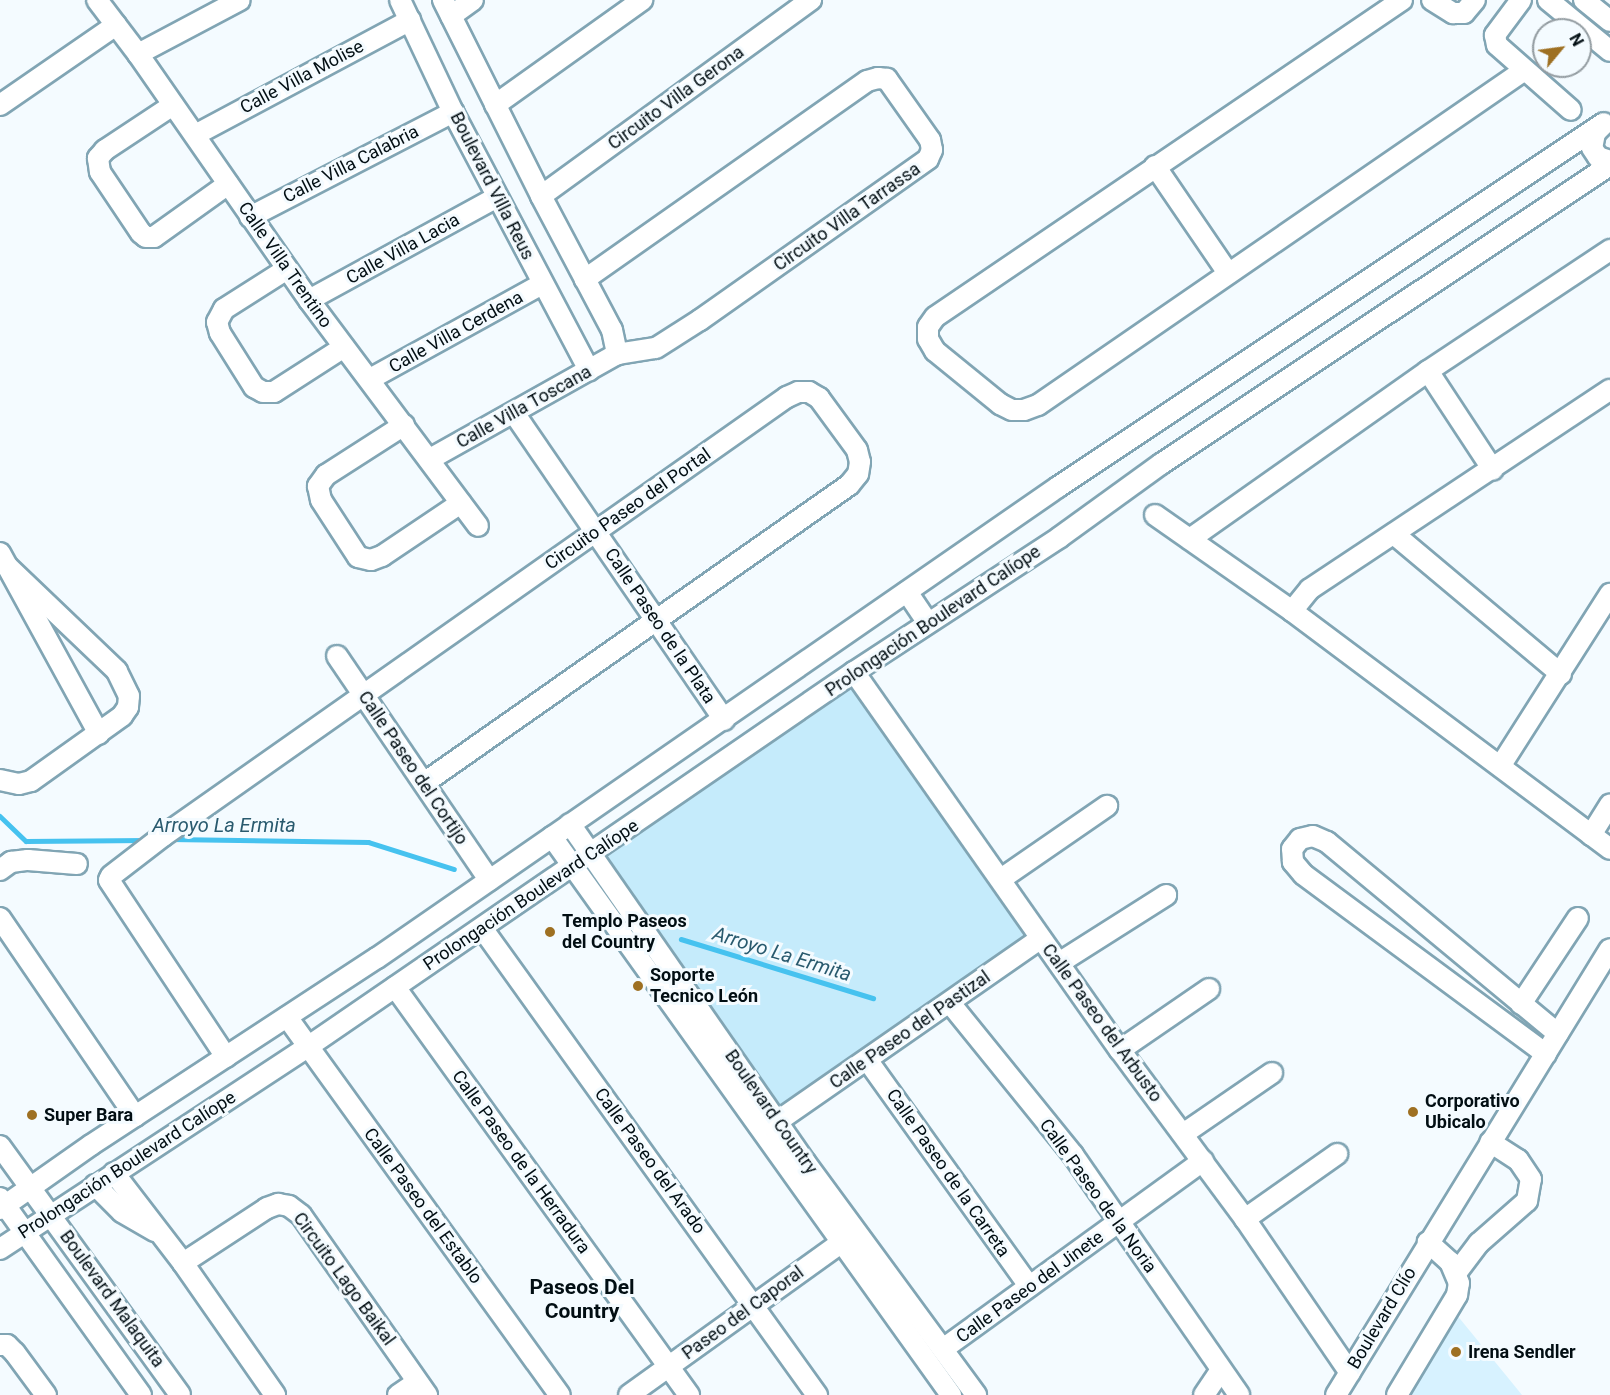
<!DOCTYPE html>
<meta charset="utf-8">
<style>
body{margin:0}
#map{position:relative;width:1610px;height:1395px;overflow:hidden;background:#f4fbff;font-family:Roboto,sans-serif}
div>[style]{position:absolute}
[style*='--x']{left:calc(var(--x)*1px);top:calc(var(--y)*1px);width:calc(var(--w)*1px);rotate:calc(var(--a)*1deg)}
.built>*{inset:0;background:#d7f2ff}
.green>*{inset:0;background:#c5ebfb}
.stream>*{height:4.5px;margin:-2.25px;padding:0 2.25px;transform-origin:2.25px;border-radius:2.25px;background:#46c2ef}
.roads{filter:drop-shadow(2px 0 #81a5b4) drop-shadow(-2px 0 #81a5b4) drop-shadow(0 2px #81a5b4) drop-shadow(0 -2px #81a5b4)}
.minor>*{height:20px;margin:-10px;padding:0 10px;transform-origin:10px;border-radius:10px;background:#fff}
.dots>*{width:16px;height:16px;translate:-50% -50%;box-sizing:border-box;border:3px solid #f4fbff;border-radius:50%}
span{translate:-50% -50%;white-space:nowrap;text-align:center;line-height:1.15;-webkit-text-stroke:6px #f4fbff;paint-order:stroke}
.street-label{font-size:18px;color:#020e13}
.poi-label{font-size:18px;color:#020e13;font-weight:700}
.left{translate:0 -50%;text-align:left}
.water-label{font-size:20px;color:#295a6e;font-style:italic}
.quarter-label{font-size:21px;color:#020e13;font-weight:700}
.north{position:absolute;left:1532px;top:18px;width:60px;height:60px;box-sizing:border-box;background:#f4fbff;border:2px solid #939ca1;border-radius:50%;rotate:61deg;font-size:16px;font-weight:700;line-height:24px;text-align:center;color:#020e13}
.north::after{content:'';display:block;margin:auto;width:21px;height:27px;background:#9e7022;clip-path:polygon(50% 0,100% 100%,50% 72%,0 100%)}
</style>
<div id="map">
<div class="built">
<div style="clip-path:polygon(1452px 1309px,1522px 1395px,1398px 1395px)"></div>
</div>
<div class="green">
<div style="clip-path:polygon(849px 684px,1029px 936px,778px 1113px,599px 856px)"></div>
</div>
<div class="stream">
<div style="--x:0;--y:816;--w:36;--a:44"></div>
<div style="--x:26;--y:841;--w:121;--a:-0.5"></div>
<div style="--x:170;--y:839;--w:198;--a:0.9"></div>
<div style="--x:368;--y:842;--w:90;--a:17.4"></div>
<div style="--x:681;--y:939;--w:201;--a:17.1"></div>
</div>
<div class="roads">
<div class="minor">
<div style="--x:97;--y:0;--w:68;--a:52.8"></div>
<div style="--x:138;--y:54;--w:300;--a:55.2"></div>
<div style="--x:309;--y:300;--w:282;--a:53.2"></div>
<div style="--x:400;--y:0;--w:124;--a:64.7"></div>
<div style="--x:453;--y:112;--w:292;--a:62.2"></div>
<div style="--x:443;--y:0;--w:219;--a:63.4"></div>
<div style="--x:541;--y:196;--w:152;--a:62.1"></div>
<div style="--x:612;--y:330;--w:25;--a:78"></div>
<div style="--x:1402;--y:0;--w:564;--a:145.83"></div>
<div style="--x:935;--y:317;--w:12;--a:125"></div>
<div style="--x:928;--y:327;--w:12;--a:90"></div>
<div style="--x:928;--y:339;--w:14;--a:60"></div>
<div style="--x:935;--y:351;--w:84;--a:39.2"></div>
<div style="--x:1000;--y:404;--w:13;--a:27"></div>
<div style="--x:1012;--y:410;--w:12;--a:0"></div>
<div style="--x:1024;--y:410;--w:15;--a:-20"></div>
<div style="--x:1038;--y:405;--w:589;--a:-34.55"></div>
<div style="--x:1432;--y:0;--w:25;--a:32"></div>
<div style="--x:1453;--y:13;--w:11;--a:0"></div>
<div style="--x:1464;--y:13;--w:17;--a:-50"></div>
<div style="--x:1521;--y:0;--w:44;--a:126.6"></div>
<div style="--x:1495;--y:35;--w:10;--a:79"></div>
<div style="--x:1497;--y:45;--w:98;--a:41.3"></div>
<div style="--x:1548;--y:0;--w:80;--a:39.4"></div>
<div style="--x:1584;--y:0;--w:33;--a:39"></div>
<div style="--x:451;--y:16;--w:27;--a:-36"></div>
<div style="--x:138;--y:54;--w:115;--a:-27.9"></div>
<div style="--x:0;--y:105;--w:141;--a:-34.6"></div>
<div style="--x:173;--y:105;--w:82;--a:146.5"></div>
<div style="--x:105;--y:150;--w:11;--a:131"></div>
<div style="--x:98;--y:158;--w:14;--a:82"></div>
<div style="--x:100;--y:172;--w:73;--a:56.1"></div>
<div style="--x:141;--y:233;--w:6;--a:39"></div>
<div style="--x:146;--y:237;--w:8;--a:0"></div>
<div style="--x:154;--y:237;--w:91;--a:-35.6"></div>
<div style="--x:495;--y:105;--w:181;--a:-35.5"></div>
<div style="--x:1603;--y:125;--w:11;--a:135"></div>
<div style="--x:1595;--y:133;--w:15;--a:101"></div>
<div style="--x:1592;--y:148;--w:11;--a:56"></div>
<div style="--x:1598;--y:157;--w:13;--a:18"></div>
<div style="--x:195;--y:135;--w:244;--a:-28.1"></div>
<div style="--x:1155;--y:166;--w:130;--a:55.7"></div>
<div style="--x:541;--y:196;--w:334;--a:-36"></div>
<div style="--x:250;--y:217;--w:229;--a:-27.3"></div>
<div style="--x:287;--y:269;--w:75;--a:147.6"></div>
<div style="--x:224;--y:309;--w:15;--a:118"></div>
<div style="--x:217;--y:322;--w:11;--a:75"></div>
<div style="--x:220;--y:333;--w:64;--a:57.8"></div>
<div style="--x:254;--y:387;--w:10;--a:29"></div>
<div style="--x:263;--y:392;--w:11;--a:0"></div>
<div style="--x:274;--y:392;--w:83;--a:-32.7"></div>
<div style="--x:309;--y:300;--w:214;--a:-28.7"></div>
<div style="--x:1428;--y:371;--w:118;--a:56.7"></div>
<div style="--x:370;--y:379;--w:196;--a:-28.9"></div>
<div style="--x:514;--y:413;--w:372;--a:55.6"></div>
<div style="--x:404;--y:425;--w:93;--a:147.3"></div>
<div style="--x:326;--y:475;--w:14;--a:126"></div>
<div style="--x:318;--y:486;--w:14;--a:78"></div>
<div style="--x:321;--y:500;--w:68;--a:57"></div>
<div style="--x:358;--y:557;--w:13;--a:13"></div>
<div style="--x:371;--y:560;--w:12;--a:-20"></div>
<div style="--x:382;--y:556;--w:95;--a:-33.9"></div>
<div style="--x:430;--y:459;--w:214;--a:-29.3"></div>
<div style="--x:617;--y:354;--w:39;--a:-9"></div>
<div style="--x:656;--y:348;--w:52;--a:-32.5"></div>
<div style="--x:700;--y:320;--w:279;--a:-35.2"></div>
<div style="--x:928;--y:159;--w:10;--a:-66"></div>
<div style="--x:932;--y:150;--w:10;--a:-101"></div>
<div style="--x:930;--y:140;--w:75;--a:-125.2"></div>
<div style="--x:887;--y:79;--w:9;--a:-174"></div>
<div style="--x:878;--y:78;--w:11;--a:165"></div>
<div style="--x:867;--y:81;--w:345;--a:144.9"></div>
<div style="--x:1155;--y:515;--w:167;--a:35"></div>
<div style="--x:1292;--y:611;--w:397;--a:36.8"></div>
<div style="--x:1394;--y:534;--w:218;--a:40"></div>
<div style="--x:1190;--y:539;--w:291;--a:-35.2"></div>
<div style="--x:1428;--y:371;--w:219;--a:-33.6"></div>
<div style="--x:0;--y:553;--w:206;--a:61.3"></div>
<div style="--x:907;--y:592;--w:37;--a:56"></div>
<div style="--x:1292;--y:611;--w:28;--a:-51"></div>
<div style="--x:1310;--y:589;--w:360;--a:-33.6"></div>
<div style="--x:337;--y:656;--w:271;--a:55.8"></div>
<div style="--x:854;--y:672;--w:462;--a:54.9"></div>
<div style="--x:1120;--y:1050;--w:210;--a:53.5"></div>
<div style="--x:1245;--y:1219;--w:186;--a:55.7"></div>
<div style="--x:1501;--y:765;--w:203;--a:-57.5"></div>
<div style="--x:0;--y:780;--w:19;--a:12"></div>
<div style="--x:19;--y:784;--w:12;--a:-14"></div>
<div style="--x:31;--y:781;--w:112;--a:-35.5"></div>
<div style="--x:122;--y:716;--w:11;--a:-56"></div>
<div style="--x:128;--y:707;--w:11;--a:-85"></div>
<div style="--x:129;--y:696;--w:28;--a:-116"></div>
<div style="--x:117;--y:671;--w:151;--a:-136.3"></div>
<div style="--x:570;--y:824;--w:412;--a:55.2"></div>
<div style="--x:805;--y:1162;--w:289;--a:53.7"></div>
<div style="--x:1591;--y:835;--w:36;--a:-58"></div>
<div style="--x:552;--y:837;--w:686;--a:54.43"></div>
<div style="--x:0;--y:870;--w:14;--a:-36"></div>
<div style="--x:11;--y:862;--w:17;--a:-7"></div>
<div style="--x:28;--y:860;--w:49;--a:4.7"></div>
<div style="--x:1001;--y:879;--w:129;--a:-34.6"></div>
<div style="--x:0;--y:918;--w:240;--a:55.7"></div>
<div style="--x:482;--y:928;--w:575;--a:54.35"></div>
<div style="--x:1059;--y:963;--w:127;--a:-32.4"></div>
<div style="--x:395;--y:987;--w:503;--a:54.22"></div>
<div style="--x:950;--y:1003;--w:196;--a:51"></div>
<div style="--x:1073;--y:1155;--w:292;--a:55.3"></div>
<div style="--x:1521;--y:1004;--w:103;--a:-56.5"></div>
<div style="--x:287;--y:1017;--w:466;--a:54.2"></div>
<div style="--x:1120;--y:1050;--w:108;--a:-34.4"></div>
<div style="--x:1546;--y:1054;--w:302;--a:-143.5"></div>
<div style="--x:1303;--y:874;--w:16;--a:-130"></div>
<div style="--x:1293;--y:862;--w:13;--a:-94"></div>
<div style="--x:1292;--y:849;--w:13;--a:-51"></div>
<div style="--x:1300;--y:839;--w:13;--a:-13"></div>
<div style="--x:1313;--y:836;--w:15;--a:23"></div>
<div style="--x:1327;--y:842;--w:300;--a:39.7"></div>
<div style="--x:226;--y:1057;--w:212;--a:-123.5"></div>
<div style="--x:109;--y:880;--w:4;--a:-63"></div>
<div style="--x:111;--y:876;--w:66;--a:-37.6"></div>
<div style="--x:163;--y:836;--w:763;--a:-35.13"></div>
<div style="--x:787;--y:397;--w:12;--a:-24"></div>
<div style="--x:798;--y:392;--w:11;--a:0"></div>
<div style="--x:809;--y:392;--w:12;--a:31"></div>
<div style="--x:819;--y:398;--w:64;--a:53.8"></div>
<div style="--x:857;--y:450;--w:12;--a:76"></div>
<div style="--x:860;--y:462;--w:12;--a:99"></div>
<div style="--x:858;--y:474;--w:14;--a:129"></div>
<div style="--x:849;--y:485;--w:519;--a:144.96"></div>
<div style="--x:868;--y:1061;--w:277;--a:54.4"></div>
<div style="--x:778;--y:1121;--w:320;--a:-34.8"></div>
<div style="--x:1183;--y:1134;--w:108;--a:-34.4"></div>
<div style="--x:0;--y:1146;--w:307;--a:54.1"></div>
<div style="--x:114;--y:1173;--w:113;--a:52.5"></div>
<div style="--x:183;--y:1263;--w:161;--a:55.1"></div>
<div style="--x:95;--y:1185;--w:38;--a:45"></div>
<div style="--x:122;--y:1212;--w:38;--a:30"></div>
<div style="--x:0;--y:1198;--w:242;--a:54.4"></div>
<div style="--x:0;--y:1209;--w:111;--a:-35.1"></div>
<div style="--x:91;--y:1145;--w:342;--a:-33.2"></div>
<div style="--x:377;--y:958;--w:828;--a:-34.67"></div>
<div style="--x:1058;--y:487;--w:656;--a:-33.69"></div>
<div style="--x:1245;--y:1219;--w:113;--a:-35.2"></div>
<div style="--x:0;--y:1249;--w:370;--a:-33.3"></div>
<div style="--x:309;--y:1046;--w:661;--a:-34.46"></div>
<div style="--x:854;--y:672;--w:246;--a:-33.2"></div>
<div style="--x:1060;--y:537;--w:125;--a:-35.9"></div>
<div style="--x:1161;--y:464;--w:539;--a:-33.66"></div>
<div style="--x:183;--y:1263;--w:100;--a:-33.2"></div>
<div style="--x:267;--y:1208;--w:12;--a:-20"></div>
<div style="--x:278;--y:1204;--w:11;--a:10"></div>
<div style="--x:289;--y:1206;--w:15;--a:37"></div>
<div style="--x:301;--y:1215;--w:220;--a:55"></div>
<div style="--x:1457;--y:1272;--w:36;--a:-53"></div>
<div style="--x:1479;--y:1243;--w:64;--a:-41.2"></div>
<div style="--x:1527;--y:1201;--w:22;--a:-80"></div>
<div style="--x:1531;--y:1179;--w:23;--a:-124"></div>
<div style="--x:1518;--y:1160;--w:33;--a:-147"></div>
<div style="--x:0;--y:1345;--w:7;--a:0"></div>
<div style="--x:7;--y:1345;--w:11;--a:45"></div>
<div style="--x:15;--y:1353;--w:52;--a:53.6"></div>
<div style="--x:943;--y:1349;--w:321;--a:-35.9"></div>
<div style="--x:398;--y:1395;--w:23;--a:-34"></div>
<div style="--x:629;--y:1395;--w:271;--a:-35.7"></div>
<div style="--x:1204;--y:1395;--w:30;--a:-56"></div>
<div style="--x:1336;--y:1395;--w:523;--a:-58.44"></div>
<div style="--x:1397;--y:1395;--w:117;--a:-59"></div>
<div style="--x:1457;--y:1295;--w:12;--a:-81"></div>
<div style="--x:1459;--y:1283;--w:23;--a:-113"></div>
<div style="--x:1450;--y:1262;--w:30;--a:-138"></div>
</div>
</div>
<div class="dots">
<div style="left:550px;top:932px;background:#9e7022"></div>
<div style="left:638px;top:986px;background:#9e7022"></div>
<div style="left:1413px;top:1112px;background:#9e7022"></div>
<div style="left:32px;top:1115px;background:#9e7022"></div>
<div style="left:1456px;top:1352px;background:#9e7022"></div>
</div>
<div class="street-label">
<span style="left:302px;top:77px;rotate:-28deg">Calle Villa Molise</span>
<span style="left:676px;top:98px;rotate:-36deg">Circuito Villa Gerona</span>
<span style="left:351px;top:164px;rotate:-27deg">Calle Villa Calabria</span>
<span style="left:492px;top:186px;rotate:63deg">Boulevard Villa Reus</span>
<span style="left:847px;top:217px;rotate:-35deg">Circuito Villa Tarrassa</span>
<span style="left:403px;top:249px;rotate:-29deg">Calle Villa Lacia</span>
<span style="left:285px;top:265px;rotate:55deg">Calle Villa Trentino</span>
<span style="left:456px;top:332px;rotate:-29deg">Calle Villa Cerdena</span>
<span style="left:524px;top:407px;rotate:-29deg">Calle Villa Toscana</span>
<span style="left:628px;top:509px;rotate:-35deg">Circuito Paseo del Portal</span>
<span style="left:933px;top:621px;rotate:-34deg">Prolongación Boulevard Calíope</span>
<span style="left:660px;top:626px;rotate:56deg">Calle Paseo de la Plata</span>
<span style="left:413px;top:768px;rotate:56deg">Calle Paseo del Cortijo</span>
<span style="left:531px;top:895px;rotate:-34deg">Prolongación Boulevard Calíope</span>
<span style="left:1102px;top:1023px;rotate:54deg">Calle Paseo del Arbusto</span>
<span style="left:910px;top:1030px;rotate:-35deg">Calle Paseo del Pastizal</span>
<span style="left:771px;top:1112px;rotate:55deg">Boulevard Country</span>
<span style="left:650px;top:1161px;rotate:54deg">Calle Paseo del Arado</span>
<span style="left:521px;top:1162px;rotate:54deg">Calle Paseo de la Herradura</span>
<span style="left:127px;top:1165px;rotate:-33deg">Prolongación Boulevard Calíope</span>
<span style="left:948px;top:1173px;rotate:55deg">Calle Paseo de la Carreta</span>
<span style="left:1098px;top:1196px;rotate:54deg">Calle Paseo de la Noria</span>
<span style="left:423px;top:1206px;rotate:54deg">Calle Paseo del Establo</span>
<span style="left:344px;top:1279px;rotate:54deg">Circuito Lago Baikal</span>
<span style="left:1030px;top:1287px;rotate:-36deg">Calle Paseo del Jinete</span>
<span style="left:112px;top:1299px;rotate:54deg">Boulevard Malaquita</span>
<span style="left:743px;top:1313px;rotate:-36deg">Paseo del Caporal</span>
<span style="left:1382px;top:1318px;rotate:-59deg">Boulevard Clío</span>
</div>
<div class="poi-label">
<span class="left" style="left:562px;top:932px">Templo Paseos<br>del Country</span>
<span class="left" style="left:650px;top:986px">Soporte<br>Tecnico León</span>
<span class="left" style="left:1425px;top:1112px">Corporativo<br>Ubicalo</span>
<span class="left" style="left:44px;top:1115px">Super Bara</span>
<span class="left" style="left:1468px;top:1352px">Irena Sendler</span>
</div>
<div class="water-label">
<span style="left:224px;top:825px">Arroyo La Ermita</span>
<span style="left:782px;top:954px;rotate:17deg">Arroyo La Ermita</span>
</div>
<div class="quarter-label">
<span style="left:582px;top:1299px">Paseos Del<br>Country</span>
</div>
<div class="north">N</div>
</div>
